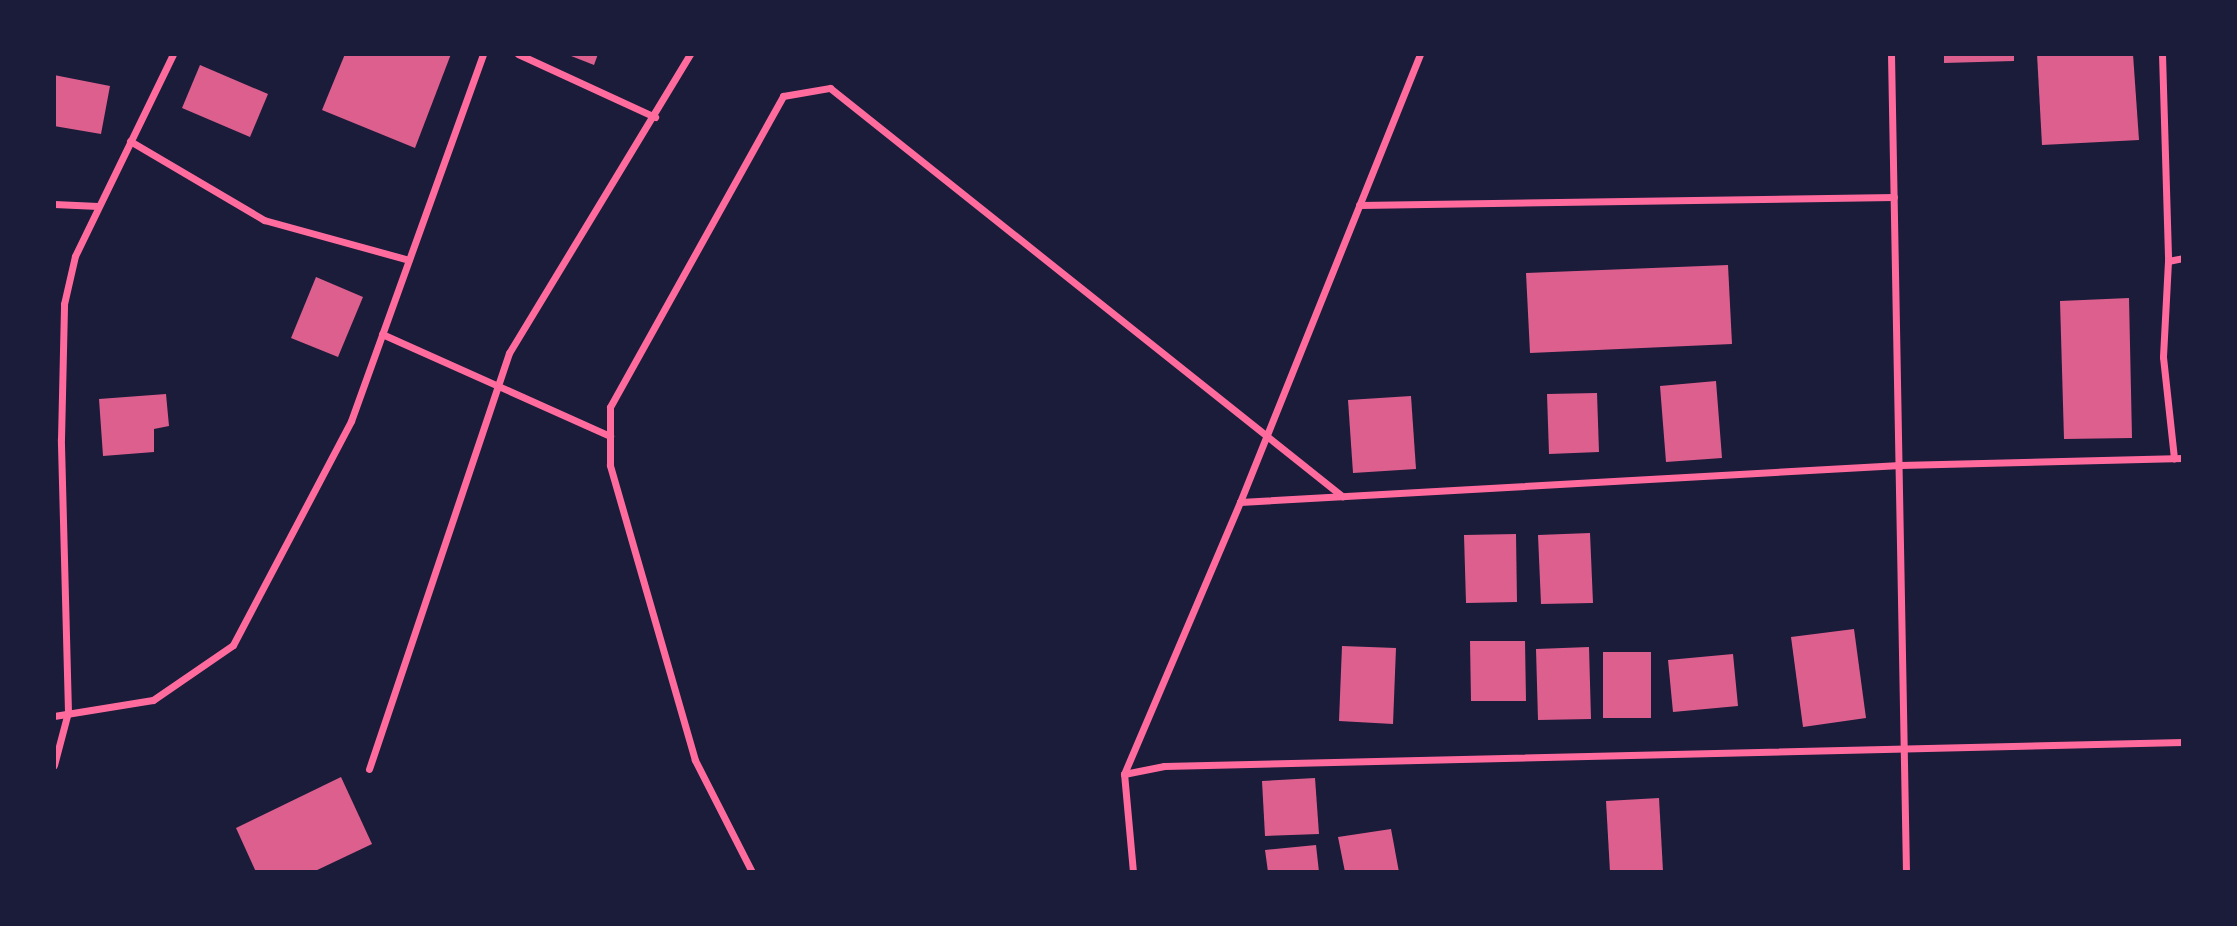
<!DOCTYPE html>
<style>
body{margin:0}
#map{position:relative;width:2237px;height:926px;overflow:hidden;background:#1b1b3a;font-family:Commissioner,sans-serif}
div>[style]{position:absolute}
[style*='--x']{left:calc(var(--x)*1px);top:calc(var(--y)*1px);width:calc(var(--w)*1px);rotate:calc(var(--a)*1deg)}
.building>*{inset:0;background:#dd5f8e}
.minor>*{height:7px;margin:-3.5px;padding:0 3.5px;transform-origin:3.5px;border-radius:3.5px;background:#ff6b9d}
span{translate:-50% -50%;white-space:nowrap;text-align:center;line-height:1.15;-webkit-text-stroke:5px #1b1b3a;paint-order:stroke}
.frame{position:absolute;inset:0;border:56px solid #1b1b3a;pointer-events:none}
</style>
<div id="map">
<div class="building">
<div style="clip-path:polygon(345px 54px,451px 54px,415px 148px,322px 110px)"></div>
<div style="clip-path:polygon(566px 54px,598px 54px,594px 65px)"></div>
<div style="clip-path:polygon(1944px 54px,2014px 54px,2014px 61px,1944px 63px)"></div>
<div style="clip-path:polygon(2037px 54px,2133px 54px,2139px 140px,2042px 145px)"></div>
<div style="clip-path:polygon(200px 65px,268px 94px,250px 137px,182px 108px)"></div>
<div style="clip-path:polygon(54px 75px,110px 86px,101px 134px,54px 126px)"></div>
<div style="clip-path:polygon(1728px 265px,1732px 344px,1530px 353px,1526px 273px)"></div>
<div style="clip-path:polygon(316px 277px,363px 297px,338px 357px,291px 338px)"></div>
<div style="clip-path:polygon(2129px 298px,2132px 438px,2064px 439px,2060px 301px)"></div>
<div style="clip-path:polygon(1716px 381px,1722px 458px,1666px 462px,1660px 386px)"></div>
<div style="clip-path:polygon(1597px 393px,1599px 452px,1549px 454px,1547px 394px)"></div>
<div style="clip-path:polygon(166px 394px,169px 426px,154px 429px,154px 452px,103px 456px,99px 399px)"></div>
<div style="clip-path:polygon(1411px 396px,1416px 469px,1353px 473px,1348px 400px)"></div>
<div style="clip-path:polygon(1590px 533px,1593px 603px,1541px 604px,1538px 535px)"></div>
<div style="clip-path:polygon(1516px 534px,1517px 602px,1466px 603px,1464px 535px)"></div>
<div style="clip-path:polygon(1854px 629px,1866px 718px,1803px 727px,1791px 637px)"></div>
<div style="clip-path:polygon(1470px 641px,1525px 641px,1526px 701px,1471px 701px)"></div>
<div style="clip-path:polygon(1342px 646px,1396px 648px,1393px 724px,1339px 721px)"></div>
<div style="clip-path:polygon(1589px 647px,1591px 719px,1538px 720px,1536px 649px)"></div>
<div style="clip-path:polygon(1603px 652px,1651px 652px,1651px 718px,1603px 718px)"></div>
<div style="clip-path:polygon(1733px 654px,1738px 706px,1673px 712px,1668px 660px)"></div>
<div style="clip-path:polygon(341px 777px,372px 844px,313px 872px,256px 872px,236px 828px)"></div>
<div style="clip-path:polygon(1315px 778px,1319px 834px,1265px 836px,1262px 781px)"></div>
<div style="clip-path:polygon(1659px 798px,1663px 871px,1610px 872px,1606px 801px)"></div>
<div style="clip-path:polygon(1391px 829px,1399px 872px,1345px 872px,1338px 837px)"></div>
<div style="clip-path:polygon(1316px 845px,1319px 872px,1268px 872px,1265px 850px)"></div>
</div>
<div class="minor">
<div style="--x:518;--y:54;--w:151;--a:24.7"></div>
<div style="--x:1891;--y:54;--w:818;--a:88.95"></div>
<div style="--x:2162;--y:54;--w:207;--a:88.3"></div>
<div style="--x:2168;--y:261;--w:96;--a:93"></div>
<div style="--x:2163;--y:357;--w:102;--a:83.8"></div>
<div style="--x:130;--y:141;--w:156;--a:30.5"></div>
<div style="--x:264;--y:220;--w:150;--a:15.4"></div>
<div style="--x:54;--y:204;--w:44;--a:2.6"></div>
<div style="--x:1359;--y:205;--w:535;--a:-0.86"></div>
<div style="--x:2168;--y:261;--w:15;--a:-11"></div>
<div style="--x:382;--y:334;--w:250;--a:24.1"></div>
<div style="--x:1240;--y:502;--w:661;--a:-3.21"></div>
<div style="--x:1900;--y:465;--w:283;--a:-1.4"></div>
<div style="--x:54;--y:716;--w:100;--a:-9.2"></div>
<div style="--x:153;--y:700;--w:97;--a:-34.5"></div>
<div style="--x:233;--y:645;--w:253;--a:-62.2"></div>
<div style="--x:351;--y:421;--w:390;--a:-70.2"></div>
<div style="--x:54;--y:765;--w:55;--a:-75.2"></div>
<div style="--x:68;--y:712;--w:273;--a:-91.5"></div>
<div style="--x:61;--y:439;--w:135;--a:-88.7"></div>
<div style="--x:64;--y:304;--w:49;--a:-77.1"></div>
<div style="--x:75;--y:256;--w:225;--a:-64.1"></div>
<div style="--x:369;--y:769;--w:439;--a:-71.4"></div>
<div style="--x:509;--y:353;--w:350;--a:-58.8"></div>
<div style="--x:1124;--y:774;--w:41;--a:-11.3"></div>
<div style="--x:1164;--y:766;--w:1019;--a:-1.35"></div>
<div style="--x:752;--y:872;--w:126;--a:-117"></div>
<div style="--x:695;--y:760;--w:307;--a:-106.1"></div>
<div style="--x:610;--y:465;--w:58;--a:-90"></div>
<div style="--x:610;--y:407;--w:356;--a:-60.9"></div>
<div style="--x:783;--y:96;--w:48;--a:-9.7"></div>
<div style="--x:830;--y:88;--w:655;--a:38.55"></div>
<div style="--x:1133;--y:872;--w:98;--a:-95.2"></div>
<div style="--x:1124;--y:774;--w:296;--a:-66.9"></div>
<div style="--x:1240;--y:502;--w:483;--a:-68.1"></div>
</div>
<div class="frame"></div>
</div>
